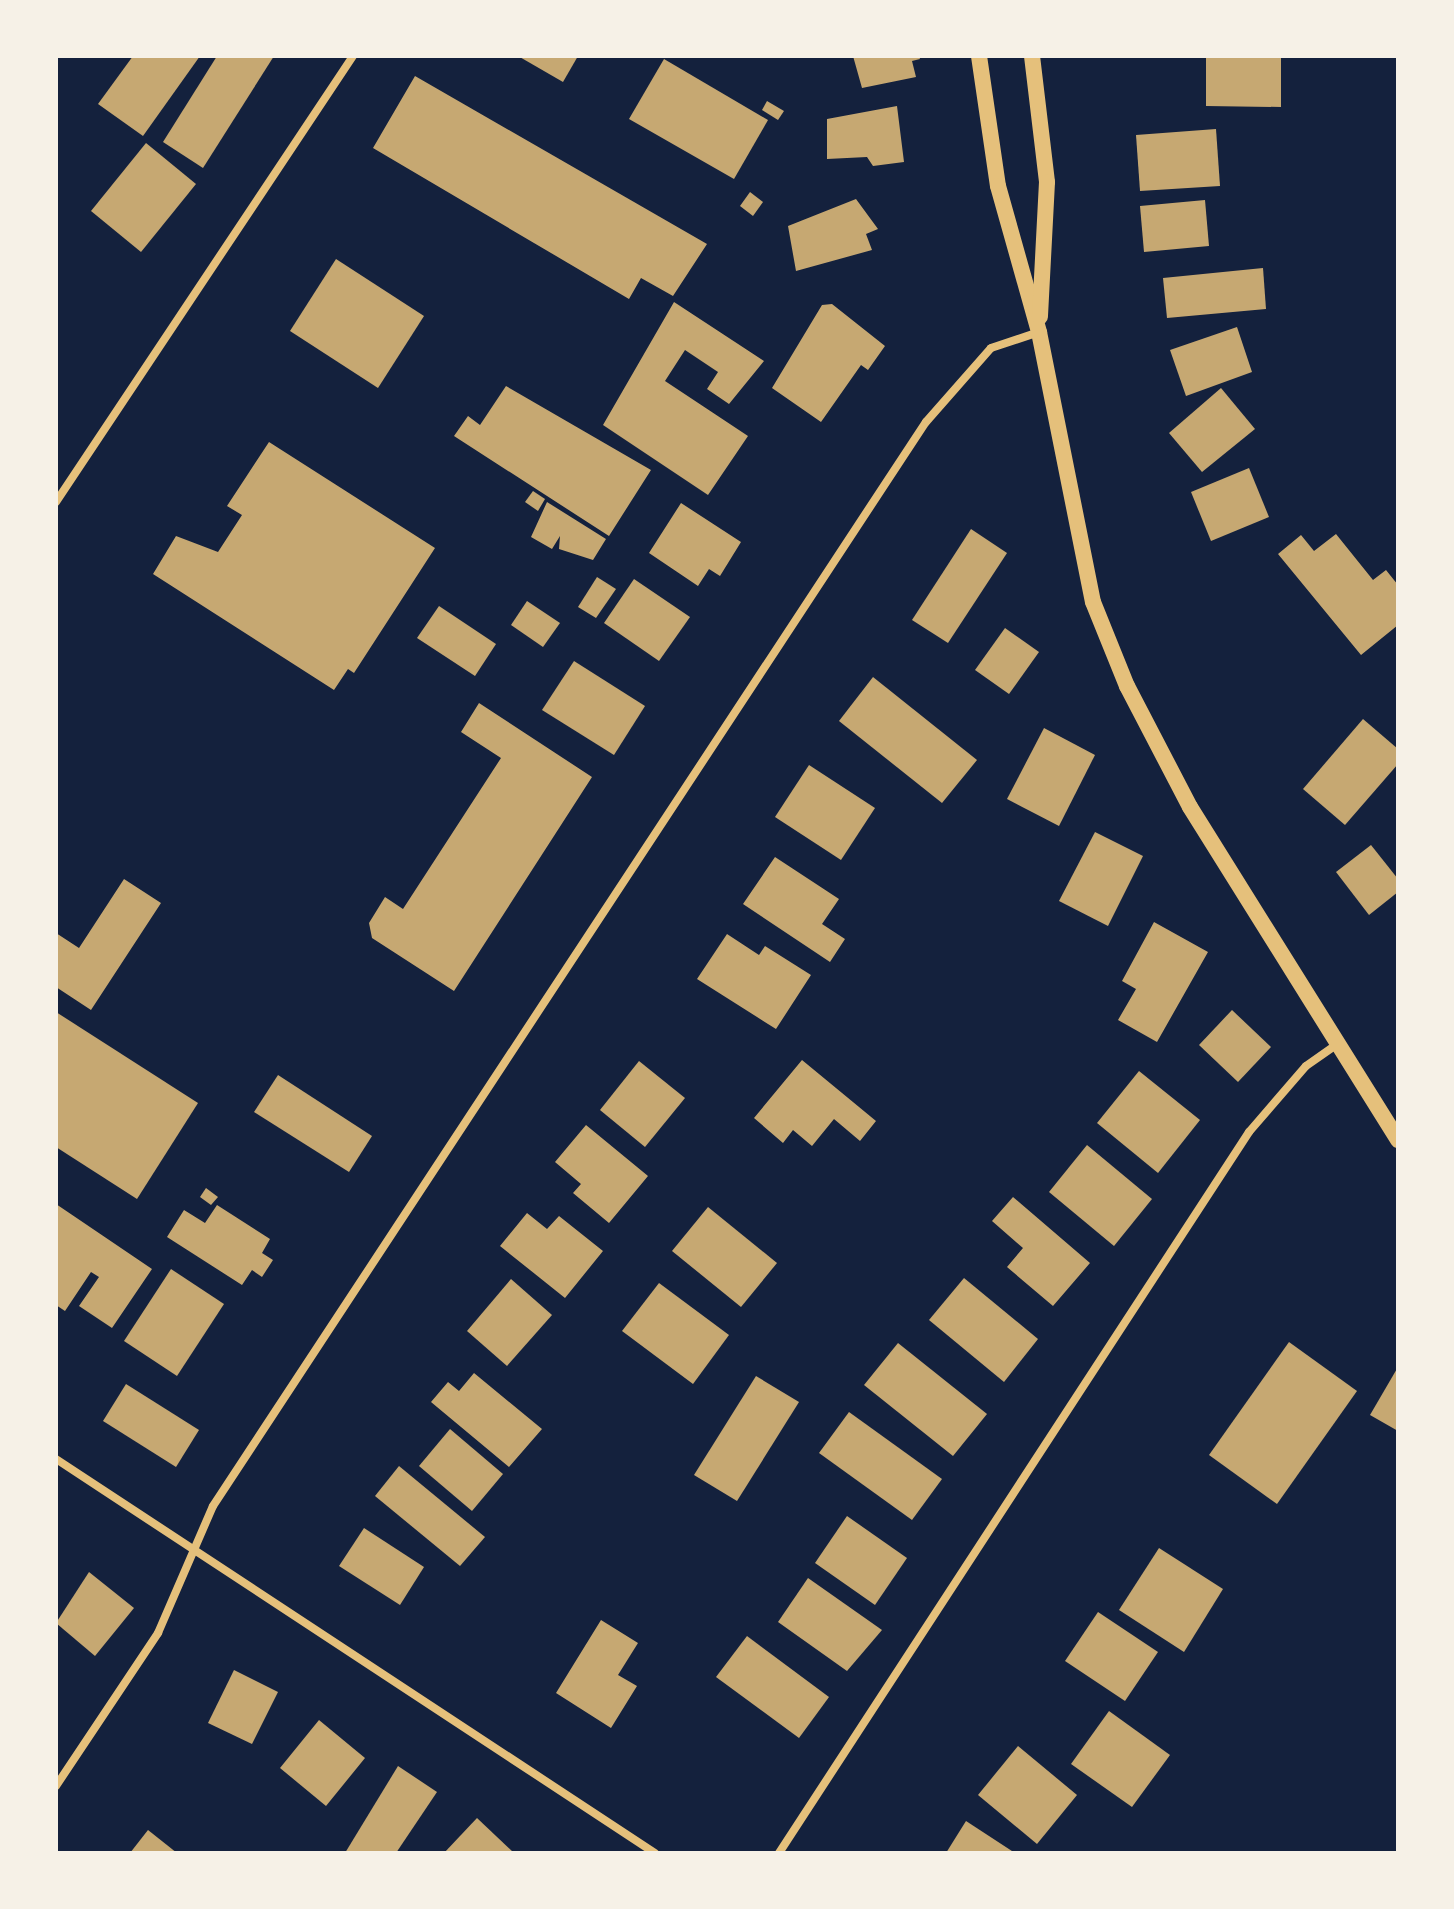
<!DOCTYPE html>
<style>
body{margin:0}
#map{position:relative;width:1454px;height:1909px;overflow:hidden;background:#14213d;font-family:"Fira Sans",sans-serif}
div>[style]{position:absolute}
[style*='--x']{left:calc(var(--x)*1px);top:calc(var(--y)*1px);width:calc(var(--w)*1px);rotate:calc(var(--a)*1deg)}
.building>*{inset:0;background:#c6a872}
.minor>*{height:8px;margin:-4px;padding:0 4px;transform-origin:4px;border-radius:4px;background:#e5c07b}
.secondary>*{height:16px;margin:-8px;padding:0 8px;transform-origin:8px;border-radius:8px;background:#e5c07b}
span{translate:-50% -50%;white-space:nowrap;text-align:center;line-height:1.15;-webkit-text-stroke:6px #f6f1e7;paint-order:stroke}
.frame{position:absolute;inset:0;border:58px solid #f6f1e7;pointer-events:none}
</style>
<div id="map">
<div class="building">
<div style="clip-path:polygon(133px 56px,200px 56px,143px 136px,98px 104px)"></div>
<div style="clip-path:polygon(217px 56px,274px 56px,203px 168px,163px 142px)"></div>
<div style="clip-path:polygon(518px 56px,578px 56px,563px 82px)"></div>
<div style="clip-path:polygon(853px 56px,919px 56px,920px 59px,912px 61px,916px 77px,862px 88px)"></div>
<div style="clip-path:polygon(1206px 56px,1281px 56px,1281px 107px,1206px 106px)"></div>
<div style="clip-path:polygon(664px 59px,768px 120px,734px 179px,629px 119px)"></div>
<div style="clip-path:polygon(415px 76px,707px 244px,673px 296px,641px 278px,629px 299px,373px 148px)"></div>
<div style="clip-path:polygon(767px 101px,784px 111px,778px 120px,762px 110px)"></div>
<div style="clip-path:polygon(897px 106px,904px 162px,873px 166px,867px 157px,827px 159px,827px 119px)"></div>
<div style="clip-path:polygon(1216px 129px,1220px 186px,1140px 191px,1136px 135px)"></div>
<div style="clip-path:polygon(146px 143px,196px 184px,141px 252px,91px 211px)"></div>
<div style="clip-path:polygon(750px 192px,763px 202px,753px 216px,740px 206px)"></div>
<div style="clip-path:polygon(856px 199px,878px 229px,866px 234px,872px 250px,796px 271px,788px 226px)"></div>
<div style="clip-path:polygon(1205px 200px,1209px 246px,1144px 252px,1140px 206px)"></div>
<div style="clip-path:polygon(336px 259px,424px 316px,378px 388px,290px 331px)"></div>
<div style="clip-path:polygon(1263px 268px,1266px 309px,1167px 318px,1163px 278px)"></div>
<div style="clip-path:polygon(674px 302px,764px 361px,729px 404px,707px 389px,718px 372px,685px 350px,665px 381px,748px 436px,708px 495px,603px 425px)"></div>
<div style="clip-path:polygon(832px 304px,885px 346px,868px 370px,861px 365px,821px 422px,772px 388px,822px 305px)"></div>
<div style="clip-path:polygon(1237px 327px,1252px 372px,1186px 396px,1170px 350px)"></div>
<div style="clip-path:polygon(506px 386px,651px 470px,609px 536px,454px 436px,468px 416px,480px 425px)"></div>
<div style="clip-path:polygon(1221px 388px,1255px 429px,1202px 472px,1169px 433px)"></div>
<div style="clip-path:polygon(269px 442px,435px 548px,354px 673px,348px 669px,334px 690px,153px 574px,176px 536px,218px 552px,242px 515px,227px 506px)"></div>
<div style="clip-path:polygon(1249px 468px,1269px 517px,1211px 541px,1191px 492px)"></div>
<div style="clip-path:polygon(533px 491px,545px 499px,538px 511px,525px 502px)"></div>
<div style="clip-path:polygon(547px 502px,606px 539px,593px 560px,559px 549px,560px 536px,552px 549px,531px 537px)"></div>
<div style="clip-path:polygon(681px 503px,741px 542px,720px 576px,709px 569px,698px 586px,649px 553px)"></div>
<div style="clip-path:polygon(971px 529px,1007px 553px,948px 643px,912px 620px)"></div>
<div style="clip-path:polygon(1336px 534px,1373px 580px,1386px 570px,1398px 585px,1398px 625px,1361px 655px,1278px 554px,1301px 535px,1314px 551px)"></div>
<div style="clip-path:polygon(597px 577px,616px 589px,596px 618px,578px 607px)"></div>
<div style="clip-path:polygon(634px 579px,690px 617px,659px 661px,604px 623px)"></div>
<div style="clip-path:polygon(527px 601px,560px 623px,543px 647px,511px 625px)"></div>
<div style="clip-path:polygon(439px 606px,496px 644px,475px 676px,417px 638px)"></div>
<div style="clip-path:polygon(1005px 628px,1039px 652px,1009px 694px,975px 670px)"></div>
<div style="clip-path:polygon(574px 661px,645px 706px,614px 755px,542px 710px)"></div>
<div style="clip-path:polygon(873px 677px,977px 760px,942px 803px,839px 721px)"></div>
<div style="clip-path:polygon(479px 703px,592px 777px,454px 991px,372px 938px,369px 923px,385px 897px,403px 909px,501px 758px,461px 732px)"></div>
<div style="clip-path:polygon(1363px 719px,1398px 749px,1398px 764px,1345px 825px,1303px 789px)"></div>
<div style="clip-path:polygon(1044px 728px,1095px 755px,1059px 826px,1007px 799px)"></div>
<div style="clip-path:polygon(809px 765px,875px 808px,841px 860px,775px 817px)"></div>
<div style="clip-path:polygon(1095px 832px,1143px 856px,1108px 926px,1059px 901px)"></div>
<div style="clip-path:polygon(1371px 845px,1398px 879px,1398px 892px,1369px 915px,1336px 872px)"></div>
<div style="clip-path:polygon(775px 857px,839px 899px,822px 924px,845px 939px,830px 962px,743px 904px)"></div>
<div style="clip-path:polygon(124px 879px,161px 903px,91px 1010px,56px 987px,56px 933px,79px 948px)"></div>
<div style="clip-path:polygon(1154px 922px,1208px 952px,1157px 1042px,1118px 1020px,1136px 989px,1122px 981px)"></div>
<div style="clip-path:polygon(727px 934px,759px 955px,765px 946px,811px 975px,776px 1029px,697px 979px)"></div>
<div style="clip-path:polygon(1232px 1010px,1271px 1047px,1238px 1082px,1199px 1045px)"></div>
<div style="clip-path:polygon(56px 1012px,198px 1103px,137px 1199px,56px 1147px)"></div>
<div style="clip-path:polygon(802px 1060px,876px 1121px,860px 1141px,834px 1119px,812px 1146px,793px 1130px,783px 1143px,754px 1118px)"></div>
<div style="clip-path:polygon(639px 1061px,685px 1098px,645px 1147px,600px 1110px)"></div>
<div style="clip-path:polygon(1139px 1071px,1200px 1120px,1158px 1173px,1097px 1123px)"></div>
<div style="clip-path:polygon(278px 1075px,372px 1136px,349px 1172px,254px 1112px)"></div>
<div style="clip-path:polygon(586px 1125px,648px 1176px,609px 1223px,573px 1193px,581px 1184px,555px 1162px)"></div>
<div style="clip-path:polygon(1087px 1145px,1152px 1199px,1114px 1246px,1049px 1192px)"></div>
<div style="clip-path:polygon(206px 1188px,218px 1197px,211px 1205px,200px 1197px)"></div>
<div style="clip-path:polygon(1013px 1197px,1090px 1263px,1053px 1306px,1007px 1267px,1023px 1248px,992px 1221px)"></div>
<div style="clip-path:polygon(56px 1204px,152px 1269px,112px 1328px,79px 1306px,99px 1277px,91px 1272px,65px 1311px,56px 1305px)"></div>
<div style="clip-path:polygon(217px 1205px,270px 1239px,262px 1253px,273px 1260px,262px 1277px,252px 1270px,242px 1285px,167px 1237px,184px 1210px,205px 1223px)"></div>
<div style="clip-path:polygon(708px 1207px,777px 1263px,741px 1307px,672px 1251px)"></div>
<div style="clip-path:polygon(527px 1213px,547px 1229px,559px 1216px,603px 1251px,565px 1298px,500px 1246px)"></div>
<div style="clip-path:polygon(171px 1269px,224px 1304px,177px 1376px,124px 1341px)"></div>
<div style="clip-path:polygon(964px 1278px,1038px 1339px,1004px 1382px,929px 1320px)"></div>
<div style="clip-path:polygon(511px 1279px,552px 1315px,507px 1366px,467px 1331px)"></div>
<div style="clip-path:polygon(659px 1283px,729px 1335px,693px 1384px,622px 1331px)"></div>
<div style="clip-path:polygon(1289px 1342px,1357px 1391px,1277px 1504px,1209px 1455px)"></div>
<div style="clip-path:polygon(898px 1343px,987px 1414px,953px 1456px,864px 1385px)"></div>
<div style="clip-path:polygon(1398px 1367px,1398px 1431px,1370px 1415px)"></div>
<div style="clip-path:polygon(474px 1373px,542px 1429px,509px 1467px,431px 1402px,448px 1382px,459px 1391px)"></div>
<div style="clip-path:polygon(756px 1376px,799px 1402px,737px 1501px,694px 1475px)"></div>
<div style="clip-path:polygon(126px 1384px,199px 1430px,176px 1467px,103px 1421px)"></div>
<div style="clip-path:polygon(849px 1412px,942px 1479px,912px 1520px,819px 1453px)"></div>
<div style="clip-path:polygon(450px 1429px,503px 1474px,472px 1511px,419px 1466px)"></div>
<div style="clip-path:polygon(399px 1466px,485px 1537px,460px 1566px,375px 1496px)"></div>
<div style="clip-path:polygon(847px 1516px,907px 1558px,875px 1605px,815px 1563px)"></div>
<div style="clip-path:polygon(364px 1528px,424px 1567px,400px 1605px,339px 1566px)"></div>
<div style="clip-path:polygon(1159px 1548px,1223px 1589px,1184px 1652px,1119px 1610px)"></div>
<div style="clip-path:polygon(89px 1572px,134px 1608px,95px 1656px,56px 1623px)"></div>
<div style="clip-path:polygon(808px 1578px,882px 1630px,847px 1671px,778px 1622px)"></div>
<div style="clip-path:polygon(1098px 1612px,1158px 1652px,1125px 1701px,1065px 1661px)"></div>
<div style="clip-path:polygon(601px 1620px,638px 1643px,618px 1675px,637px 1686px,611px 1728px,556px 1693px)"></div>
<div style="clip-path:polygon(747px 1636px,829px 1697px,799px 1738px,716px 1677px)"></div>
<div style="clip-path:polygon(234px 1670px,278px 1692px,252px 1744px,208px 1723px)"></div>
<div style="clip-path:polygon(1109px 1711px,1170px 1755px,1132px 1807px,1071px 1764px)"></div>
<div style="clip-path:polygon(319px 1720px,365px 1758px,326px 1806px,280px 1768px)"></div>
<div style="clip-path:polygon(1018px 1746px,1077px 1795px,1037px 1844px,978px 1795px)"></div>
<div style="clip-path:polygon(398px 1766px,437px 1792px,396px 1853px,345px 1853px)"></div>
<div style="clip-path:polygon(477px 1818px,514px 1853px,444px 1853px)"></div>
<div style="clip-path:polygon(966px 1821px,1015px 1853px,946px 1853px)"></div>
<div style="clip-path:polygon(148px 1830px,177px 1853px,130px 1853px)"></div>
</div>
<div class="minor">
<div style="--x:56;--y:502;--w:536;--a:-56.34"></div>
<div style="--x:56;--y:1459;--w:717;--a:33.34"></div>
<div style="--x:56;--y:1786;--w:184;--a:-56.3"></div>
<div style="--x:158;--y:1633;--w:138;--a:-66.6"></div>
<div style="--x:213;--y:1506;--w:1297;--a:-56.67"></div>
<div style="--x:926;--y:422;--w:98;--a:-48.7"></div>
<div style="--x:991;--y:348;--w:51;--a:-18.4"></div>
<div style="--x:779;--y:1853;--w:861;--a:-56.9"></div>
<div style="--x:1249;--y:1132;--w:87;--a:-49.2"></div>
<div style="--x:1306;--y:1066;--w:39;--a:-35"></div>
</div>
<div class="secondary">
<div style="--x:979;--y:56;--w:131;--a:81.7"></div>
<div style="--x:998;--y:186;--w:152;--a:74.3"></div>
<div style="--x:1039;--y:332;--w:275;--a:78.7"></div>
<div style="--x:1093;--y:602;--w:91;--a:68"></div>
<div style="--x:1127;--y:686;--w:136;--a:62.5"></div>
<div style="--x:1190;--y:807;--w:393;--a:58"></div>
<div style="--x:1032;--y:56;--w:127;--a:83.2"></div>
<div style="--x:1047;--y:182;--w:135;--a:93"></div>
</div>
<div class="frame"></div>
</div>
